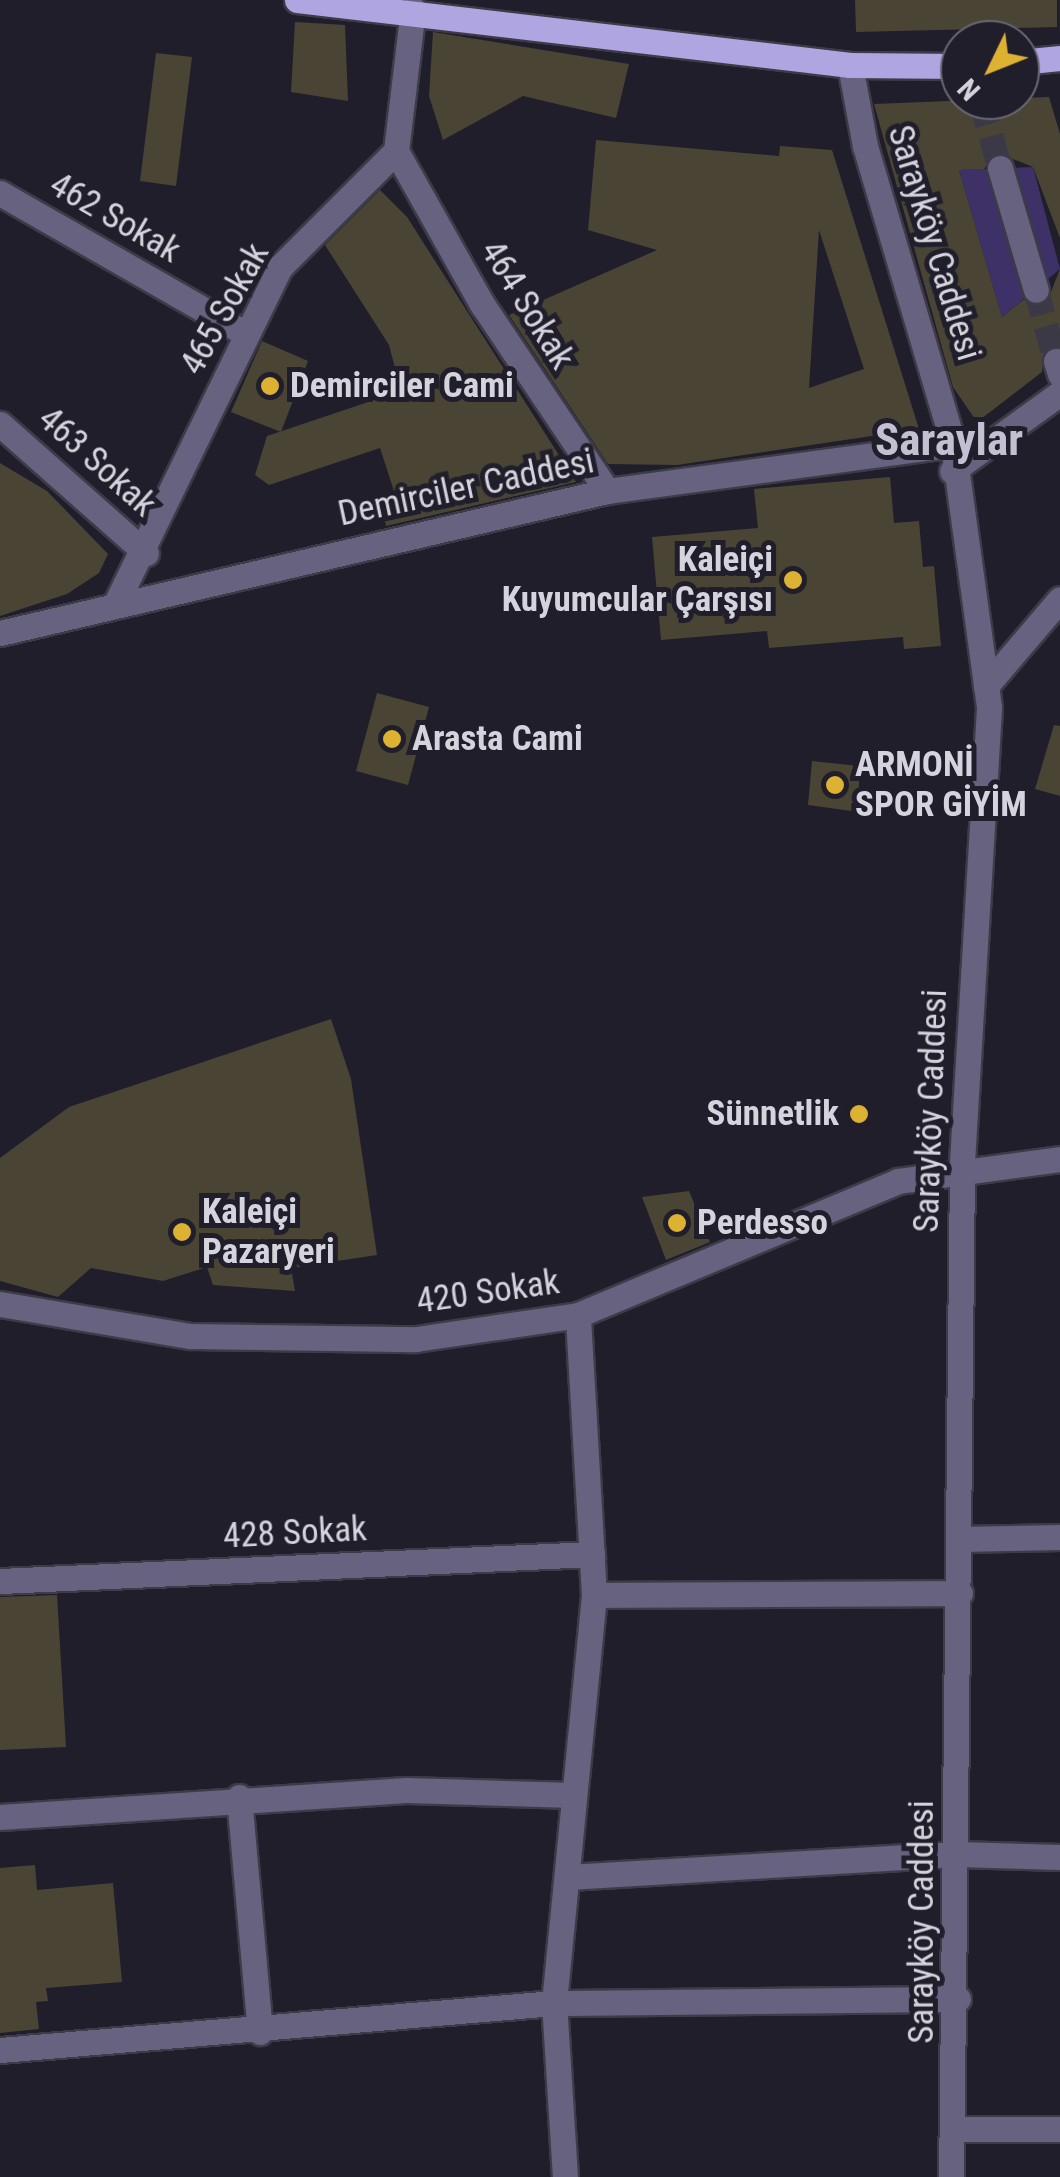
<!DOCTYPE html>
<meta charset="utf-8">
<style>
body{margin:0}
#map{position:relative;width:1060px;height:2177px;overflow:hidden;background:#201e2b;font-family:"Roboto Condensed",sans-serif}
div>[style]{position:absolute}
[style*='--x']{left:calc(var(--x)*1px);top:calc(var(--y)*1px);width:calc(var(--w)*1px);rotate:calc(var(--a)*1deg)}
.green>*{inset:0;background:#3d3167}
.building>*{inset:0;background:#4a4435}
.minor-tunnel>*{height:25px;margin-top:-12.5px;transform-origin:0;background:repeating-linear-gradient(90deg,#3b3946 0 25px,transparent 0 37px)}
.roads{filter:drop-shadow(2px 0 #3d3b47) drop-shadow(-2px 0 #3d3b47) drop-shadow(0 2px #3d3b47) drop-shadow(0 -2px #3d3b47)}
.minor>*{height:25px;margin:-12.5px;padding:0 12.5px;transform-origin:12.5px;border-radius:12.5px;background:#67627f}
.major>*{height:25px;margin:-12.5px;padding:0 12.5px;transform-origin:12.5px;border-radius:12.5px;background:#afa5e1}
.dots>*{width:28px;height:28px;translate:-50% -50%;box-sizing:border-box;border:5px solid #201e2b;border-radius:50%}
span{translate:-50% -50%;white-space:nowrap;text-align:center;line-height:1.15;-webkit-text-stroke:10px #201e2b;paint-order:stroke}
.street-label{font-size:35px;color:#d5d4dd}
.poi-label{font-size:35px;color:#d5d4dd;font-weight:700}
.left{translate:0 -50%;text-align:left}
.right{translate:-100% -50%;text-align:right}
.district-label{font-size:45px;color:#c3c0d2;font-weight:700}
.north{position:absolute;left:940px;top:20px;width:100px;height:100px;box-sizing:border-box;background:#201e2b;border:2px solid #686772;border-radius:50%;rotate:227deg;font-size:28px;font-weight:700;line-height:40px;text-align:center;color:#d5d4dd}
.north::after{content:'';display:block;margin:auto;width:35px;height:45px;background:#ddb233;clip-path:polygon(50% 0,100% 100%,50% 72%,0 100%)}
</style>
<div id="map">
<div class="green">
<div style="clip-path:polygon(1033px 167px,1060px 269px,1002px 317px,959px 170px)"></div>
</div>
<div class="building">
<div style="clip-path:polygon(855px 0,1057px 0,1057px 27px,856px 32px)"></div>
<div style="clip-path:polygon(295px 22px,345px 25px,348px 101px,291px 92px)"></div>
<div style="clip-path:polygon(433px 32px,629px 64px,616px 118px,523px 96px,443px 140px,429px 96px)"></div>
<div style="clip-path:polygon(156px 53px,192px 57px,176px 186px,140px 181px)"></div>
<div style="clip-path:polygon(1049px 97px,1060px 134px,1060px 238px,1033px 167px,996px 152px,984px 169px,959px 170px,1002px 317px,1023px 300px,1047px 302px,1060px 269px,1060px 345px,1045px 349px,1042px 372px,977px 422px,953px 387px,874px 104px)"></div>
<div style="clip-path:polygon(evenodd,596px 140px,779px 156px,780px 146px,832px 150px,919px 429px,677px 465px,608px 464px,509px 315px,657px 250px,588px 230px,596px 140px,819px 230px,864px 369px,809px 388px,819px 230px)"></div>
<div style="clip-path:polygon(380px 190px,407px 217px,576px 482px,386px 526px,381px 503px,396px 497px,380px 448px,269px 485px,255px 475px,267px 436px,401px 391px,389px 345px,325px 245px)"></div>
<div style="clip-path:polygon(262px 341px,308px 361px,281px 432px,231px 412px)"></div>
<div style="clip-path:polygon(0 463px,47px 491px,108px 554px,99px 573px,67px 594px,0 616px)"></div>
<div style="clip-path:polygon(890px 477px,894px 523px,919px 521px,923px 567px,934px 566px,941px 646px,904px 649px,903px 637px,769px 648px,767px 631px,661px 640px,652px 537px,758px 528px,754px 489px)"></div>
<div style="clip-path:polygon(377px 693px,429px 707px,408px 785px,356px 771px)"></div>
<div style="clip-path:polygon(1054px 725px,1060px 726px,1060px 796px,1035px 789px)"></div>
<div style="clip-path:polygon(812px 761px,859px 766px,859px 812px,808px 805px)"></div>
<div style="clip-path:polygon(331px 1019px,351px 1079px,377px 1255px,291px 1268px,295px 1291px,213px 1285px,207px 1267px,163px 1281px,91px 1268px,58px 1297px,0 1281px,0 1158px,69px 1107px)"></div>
<div style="clip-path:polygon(689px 1191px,710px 1242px,666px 1260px,642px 1197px)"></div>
<div style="clip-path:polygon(57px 1595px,66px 1747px,0 1750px,0 1597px)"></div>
<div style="clip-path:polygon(35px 1865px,37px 1890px,113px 1883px,122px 1982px,46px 1988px,48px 2001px,36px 2002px,39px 2029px,0 2033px,0 1868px)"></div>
</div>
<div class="minor-tunnel">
<div style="--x:981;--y:100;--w:71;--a:74.4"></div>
<div style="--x:1036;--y:290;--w:74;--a:74.3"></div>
</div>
<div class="roads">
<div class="minor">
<div style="--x:850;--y:65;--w:82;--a:79.5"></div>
<div style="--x:865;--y:146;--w:311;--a:73.5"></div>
<div style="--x:953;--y:444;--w:266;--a:82.2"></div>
<div style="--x:989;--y:708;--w:461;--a:93.4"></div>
<div style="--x:962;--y:1168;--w:1009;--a:90.62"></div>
<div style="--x:396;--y:151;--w:176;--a:60.7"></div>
<div style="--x:482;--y:304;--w:225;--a:56.2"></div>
<div style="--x:1000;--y:168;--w:127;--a:73.6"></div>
<div style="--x:0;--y:193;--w:284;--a:29.8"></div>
<div style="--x:1056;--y:361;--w:14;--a:73"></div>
<div style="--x:0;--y:424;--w:195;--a:41.5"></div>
<div style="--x:952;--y:471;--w:133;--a:-35.8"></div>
<div style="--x:117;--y:601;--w:372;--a:-64"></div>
<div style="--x:280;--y:267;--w:164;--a:-45"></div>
<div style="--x:396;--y:151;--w:143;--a:-83.2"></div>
<div style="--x:0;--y:633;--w:623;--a:-13.17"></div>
<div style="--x:607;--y:491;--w:349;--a:-7.7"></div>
<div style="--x:986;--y:686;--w:114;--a:-49.6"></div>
<div style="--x:0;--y:1304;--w:193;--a:9.6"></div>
<div style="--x:190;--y:1336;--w:226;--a:0.8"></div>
<div style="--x:416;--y:1339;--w:164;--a:-8.4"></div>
<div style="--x:578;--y:1315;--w:347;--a:-22.7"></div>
<div style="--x:898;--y:1181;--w:163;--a:-7.7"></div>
<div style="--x:960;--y:1539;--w:100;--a:-1.1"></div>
<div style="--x:0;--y:1581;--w:593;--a:-2.61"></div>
<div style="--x:594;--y:1595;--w:366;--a:-0.3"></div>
<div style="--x:239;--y:1797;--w:236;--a:84.9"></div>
<div style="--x:0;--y:1817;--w:407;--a:-3.8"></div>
<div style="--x:406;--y:1790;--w:167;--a:1.7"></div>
<div style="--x:568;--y:1877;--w:390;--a:-3.4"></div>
<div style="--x:957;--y:1854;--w:103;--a:1.7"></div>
<div style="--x:0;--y:2050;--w:556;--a:-4.85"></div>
<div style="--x:554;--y:2003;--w:404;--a:-0.6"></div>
<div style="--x:953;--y:2129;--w:107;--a:0"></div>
<div style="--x:565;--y:2177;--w:174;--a:-93.6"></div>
<div style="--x:554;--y:2003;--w:410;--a:-84.4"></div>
<div style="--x:594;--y:1595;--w:280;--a:-93.3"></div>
</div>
<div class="major">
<div style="--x:297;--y:0;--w:557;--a:6.7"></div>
<div style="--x:850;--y:65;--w:110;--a:0.5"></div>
<div style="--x:1020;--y:62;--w:40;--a:-5.7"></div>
</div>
</div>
<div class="dots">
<div style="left:270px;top:386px;background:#ddb233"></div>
<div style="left:793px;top:580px;background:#ddb233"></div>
<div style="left:392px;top:739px;background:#ddb233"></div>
<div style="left:835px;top:785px;background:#ddb233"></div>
<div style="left:859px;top:1114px;background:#ddb233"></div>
<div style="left:677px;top:1223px;background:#ddb233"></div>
<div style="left:182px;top:1232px;background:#ddb233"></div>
</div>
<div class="street-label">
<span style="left:115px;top:218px;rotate:30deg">462 Sokak</span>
<span style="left:934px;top:243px;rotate:73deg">Sarayköy Caddesi</span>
<span style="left:527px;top:305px;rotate:58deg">464 Sokak</span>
<span style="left:225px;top:309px;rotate:-61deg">465 Sokak</span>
<span style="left:97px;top:462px;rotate:42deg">463 Sokak</span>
<span style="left:466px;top:488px;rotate:-12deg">Demirciler Caddesi</span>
<span style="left:931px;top:1111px;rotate:-88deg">Sarayköy Caddesi</span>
<span style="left:488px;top:1292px;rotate:-8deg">420 Sokak</span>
<span style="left:295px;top:1533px;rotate:-3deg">428 Sokak</span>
<span style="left:922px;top:1922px;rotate:-90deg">Sarayköy Caddesi</span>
</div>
<div class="poi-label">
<span class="left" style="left:290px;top:386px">Demirciler Cami</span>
<span class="right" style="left:773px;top:580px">Kaleiçi<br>Kuyumcular Çarşısı</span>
<span class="left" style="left:412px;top:739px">Arasta Cami</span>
<span class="left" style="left:855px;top:785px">ARMONİ<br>SPOR GİYİM</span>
<span class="right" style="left:839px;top:1114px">Sünnetlik</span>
<span class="left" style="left:202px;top:1232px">Kaleiçi<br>Pazaryeri</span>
<span class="left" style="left:697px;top:1223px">Perdesso</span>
</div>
<div class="district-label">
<span style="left:949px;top:440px">Saraylar</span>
</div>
<div class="north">N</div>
</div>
